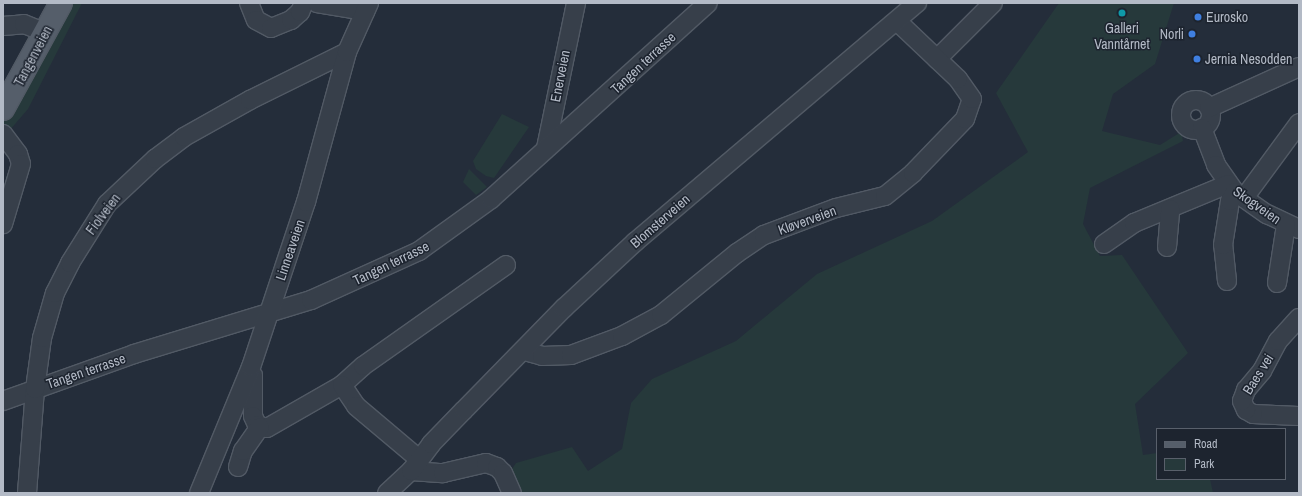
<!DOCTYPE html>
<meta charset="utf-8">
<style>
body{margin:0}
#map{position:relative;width:1302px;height:496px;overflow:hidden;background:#242d3a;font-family:"Archivo Narrow",sans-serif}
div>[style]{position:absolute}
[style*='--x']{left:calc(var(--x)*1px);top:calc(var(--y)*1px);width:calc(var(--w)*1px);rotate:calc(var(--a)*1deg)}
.green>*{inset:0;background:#26393b}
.roads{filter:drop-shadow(1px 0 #525a65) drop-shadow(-1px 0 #525a65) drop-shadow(0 1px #525a65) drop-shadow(0 -1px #525a65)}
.minor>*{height:18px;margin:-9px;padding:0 9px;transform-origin:9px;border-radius:9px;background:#373f4a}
.minor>.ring{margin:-9px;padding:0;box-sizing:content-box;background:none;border:18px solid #373f4a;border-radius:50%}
.major>*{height:22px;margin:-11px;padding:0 11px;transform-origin:11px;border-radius:11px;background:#555e6a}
.dots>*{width:11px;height:11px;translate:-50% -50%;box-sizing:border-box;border:2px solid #1d242f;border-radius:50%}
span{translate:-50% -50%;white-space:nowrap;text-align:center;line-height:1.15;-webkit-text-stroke:3px #1d242f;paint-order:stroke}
.poi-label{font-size:14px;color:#b3bac6}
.left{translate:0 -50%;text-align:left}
.right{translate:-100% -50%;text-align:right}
.street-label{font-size:14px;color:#b3bac6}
.frame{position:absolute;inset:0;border:4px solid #b3bac6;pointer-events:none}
.legend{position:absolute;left:1156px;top:428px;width:130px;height:52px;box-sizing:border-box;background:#1d242f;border:1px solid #59606b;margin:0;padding:5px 7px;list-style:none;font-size:12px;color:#b3bac6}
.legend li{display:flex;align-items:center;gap:8px;height:20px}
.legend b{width:20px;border:1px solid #59606b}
</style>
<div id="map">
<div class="green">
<div style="clip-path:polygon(49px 3px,82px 3px,28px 109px,3px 138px,3px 89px)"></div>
<div style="clip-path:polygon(1059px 3px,1174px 3px,1155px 64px,1113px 94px,1102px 131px,1160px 145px,1181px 132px,1183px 141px,1090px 188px,1083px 224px,1100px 256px,1122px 255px,1188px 353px,1135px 404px,1143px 455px,1157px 453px,1157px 479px,1210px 479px,1213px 493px,518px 493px,512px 469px,516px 463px,572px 447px,588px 471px,622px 449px,631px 403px,652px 379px,736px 341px,817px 274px,932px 221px,1028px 152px,996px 93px)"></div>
<div style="clip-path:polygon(502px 114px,529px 127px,494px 178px,486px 176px,476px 169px,473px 161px)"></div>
<div style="clip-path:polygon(469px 169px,487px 187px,476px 195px,463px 182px)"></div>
</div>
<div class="roads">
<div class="minor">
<div style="--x:249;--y:3;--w:18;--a:68"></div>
<div style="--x:256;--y:20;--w:17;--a:28"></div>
<div style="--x:271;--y:28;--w:22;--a:-22"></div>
<div style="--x:291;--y:20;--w:12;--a:-42"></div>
<div style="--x:300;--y:12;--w:10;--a:-66"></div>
<div style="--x:317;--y:3;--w:49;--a:9.5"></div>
<div style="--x:3;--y:26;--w:21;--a:-5"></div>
<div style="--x:24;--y:24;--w:24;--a:22"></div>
<div style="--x:937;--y:59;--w:79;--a:-45"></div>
<div class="ring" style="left:1181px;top:100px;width:12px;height:12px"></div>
<div style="--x:1209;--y:108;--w:99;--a:-24.5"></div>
<div style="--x:1202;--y:128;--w:40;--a:69"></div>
<div style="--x:1216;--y:165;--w:33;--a:55"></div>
<div style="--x:1235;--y:192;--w:39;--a:35"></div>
<div style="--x:1267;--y:214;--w:35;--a:25"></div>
<div style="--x:3;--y:134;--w:25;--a:53"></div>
<div style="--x:18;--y:154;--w:10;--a:73"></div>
<div style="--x:21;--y:164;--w:63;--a:106.7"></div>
<div style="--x:546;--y:148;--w:148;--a:-78.3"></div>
<div style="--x:1244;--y:198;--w:93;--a:-53.7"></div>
<div style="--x:1104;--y:244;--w:37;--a:-35"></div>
<div style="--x:1134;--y:223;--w:102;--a:-22.5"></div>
<div style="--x:1167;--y:247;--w:38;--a:-85"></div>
<div style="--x:1227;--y:281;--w:36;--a:-96"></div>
<div style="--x:1223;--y:245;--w:45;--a:-81"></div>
<div style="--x:1230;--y:201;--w:10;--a:-61"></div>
<div style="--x:1277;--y:283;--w:59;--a:-81.2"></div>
<div style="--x:525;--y:351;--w:18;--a:16"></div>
<div style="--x:542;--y:356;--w:29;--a:-2"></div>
<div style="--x:571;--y:355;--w:54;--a:-20.4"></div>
<div style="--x:622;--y:336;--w:44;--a:-28.3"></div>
<div style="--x:661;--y:315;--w:98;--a:-39.2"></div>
<div style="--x:737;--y:253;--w:32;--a:-34"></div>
<div style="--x:764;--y:235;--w:77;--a:-20.6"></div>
<div style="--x:836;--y:208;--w:50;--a:-13.8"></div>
<div style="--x:885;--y:196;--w:36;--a:-39"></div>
<div style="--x:913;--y:173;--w:75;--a:-46.1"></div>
<div style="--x:965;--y:119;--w:21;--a:-71"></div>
<div style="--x:972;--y:99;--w:24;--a:-125"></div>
<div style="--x:958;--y:79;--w:83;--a:-136.5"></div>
<div style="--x:253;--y:375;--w:41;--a:90"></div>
<div style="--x:253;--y:416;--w:10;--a:66"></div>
<div style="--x:257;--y:425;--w:10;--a:17"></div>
<div style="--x:267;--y:428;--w:86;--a:-29.8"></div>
<div style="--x:342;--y:385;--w:28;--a:-42"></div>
<div style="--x:363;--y:366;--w:175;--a:-35.2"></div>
<div style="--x:342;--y:385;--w:25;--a:56"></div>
<div style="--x:356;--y:406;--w:82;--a:40.1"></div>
<div style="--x:3;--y:401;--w:139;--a:-19.7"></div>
<div style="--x:134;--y:354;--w:185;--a:-17"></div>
<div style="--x:311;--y:300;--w:119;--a:-24.4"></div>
<div style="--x:419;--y:251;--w:89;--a:-35.8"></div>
<div style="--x:491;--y:199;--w:292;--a:-42.1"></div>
<div style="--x:1298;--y:416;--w:45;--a:-177.5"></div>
<div style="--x:1253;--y:414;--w:8;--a:-150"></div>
<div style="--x:1246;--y:410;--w:10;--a:-114"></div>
<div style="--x:1242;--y:401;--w:12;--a:-70"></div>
<div style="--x:1246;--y:390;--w:25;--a:-50"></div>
<div style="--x:1262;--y:371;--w:34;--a:-62"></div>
<div style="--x:1278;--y:341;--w:31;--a:-48"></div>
<div style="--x:238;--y:467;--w:17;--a:-73"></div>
<div style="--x:243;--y:451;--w:29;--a:-55"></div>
<div style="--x:411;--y:471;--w:32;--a:4"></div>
<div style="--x:443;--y:473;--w:44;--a:-13.1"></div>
<div style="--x:486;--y:463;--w:12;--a:20"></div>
<div style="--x:497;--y:467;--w:8;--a:45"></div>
<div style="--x:503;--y:473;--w:22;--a:66"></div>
<div style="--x:27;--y:493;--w:104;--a:-85.6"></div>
<div style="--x:35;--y:389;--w:51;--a:-82.2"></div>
<div style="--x:42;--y:338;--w:47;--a:-73.9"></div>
<div style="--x:55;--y:293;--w:34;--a:-63"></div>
<div style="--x:70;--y:263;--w:70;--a:-57.9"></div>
<div style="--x:107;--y:204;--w:66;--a:-43.2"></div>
<div style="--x:155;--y:159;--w:36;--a:-37"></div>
<div style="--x:184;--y:137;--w:76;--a:-29.3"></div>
<div style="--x:250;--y:100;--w:108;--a:-26.3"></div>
<div style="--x:199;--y:493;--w:136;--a:-67.6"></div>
<div style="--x:251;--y:367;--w:174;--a:-71.6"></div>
<div style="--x:306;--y:202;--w:156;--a:-74.7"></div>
<div style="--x:347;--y:52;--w:54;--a:-65.8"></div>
<div style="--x:387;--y:493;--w:33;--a:-43"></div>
<div style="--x:411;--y:471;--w:34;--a:-53"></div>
<div style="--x:431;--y:444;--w:47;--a:-45.9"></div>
<div style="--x:464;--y:410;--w:143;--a:-45.6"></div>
<div style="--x:564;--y:308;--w:97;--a:-42.9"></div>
<div style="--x:635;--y:242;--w:370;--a:-40.3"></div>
</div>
<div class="major">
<div style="--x:3;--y:109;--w:121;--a:-61.3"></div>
</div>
</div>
<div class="dots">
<div style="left:1122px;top:13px;background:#0f9aa8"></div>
<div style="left:1198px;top:17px;background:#3f7fe0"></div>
<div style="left:1192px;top:34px;background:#3f7fe0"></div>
<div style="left:1197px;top:59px;background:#3f7fe0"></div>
</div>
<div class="poi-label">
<span class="left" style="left:1206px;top:17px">Eurosko</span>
<span style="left:1122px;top:36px">Galleri<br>Vanntårnet</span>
<span class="right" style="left:1184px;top:34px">Norli</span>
<span class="left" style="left:1205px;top:59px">Jernia Nesodden</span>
</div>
<div class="street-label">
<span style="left:33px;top:56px;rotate:-62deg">Tangenveien</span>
<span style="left:643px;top:63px;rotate:-43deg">Tangen terrasse</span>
<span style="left:560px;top:76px;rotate:-79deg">Enerveien</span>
<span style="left:1257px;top:205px;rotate:35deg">Skogveien</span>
<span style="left:103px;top:214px;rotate:-53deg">Fiolveien</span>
<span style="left:807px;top:220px;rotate:-20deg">Kløverveien</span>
<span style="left:660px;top:221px;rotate:-41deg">Blomsterveien</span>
<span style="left:290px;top:250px;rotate:-71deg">Linneaveien</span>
<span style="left:391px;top:263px;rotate:-26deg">Tangen terrasse</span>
<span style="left:86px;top:371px;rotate:-19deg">Tangen terrasse</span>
<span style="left:1258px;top:374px;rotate:-58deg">Baes vei</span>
</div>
<div class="frame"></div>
<ul class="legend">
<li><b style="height:5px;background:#555e6a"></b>Road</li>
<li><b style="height:11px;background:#26393b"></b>Park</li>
</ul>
</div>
